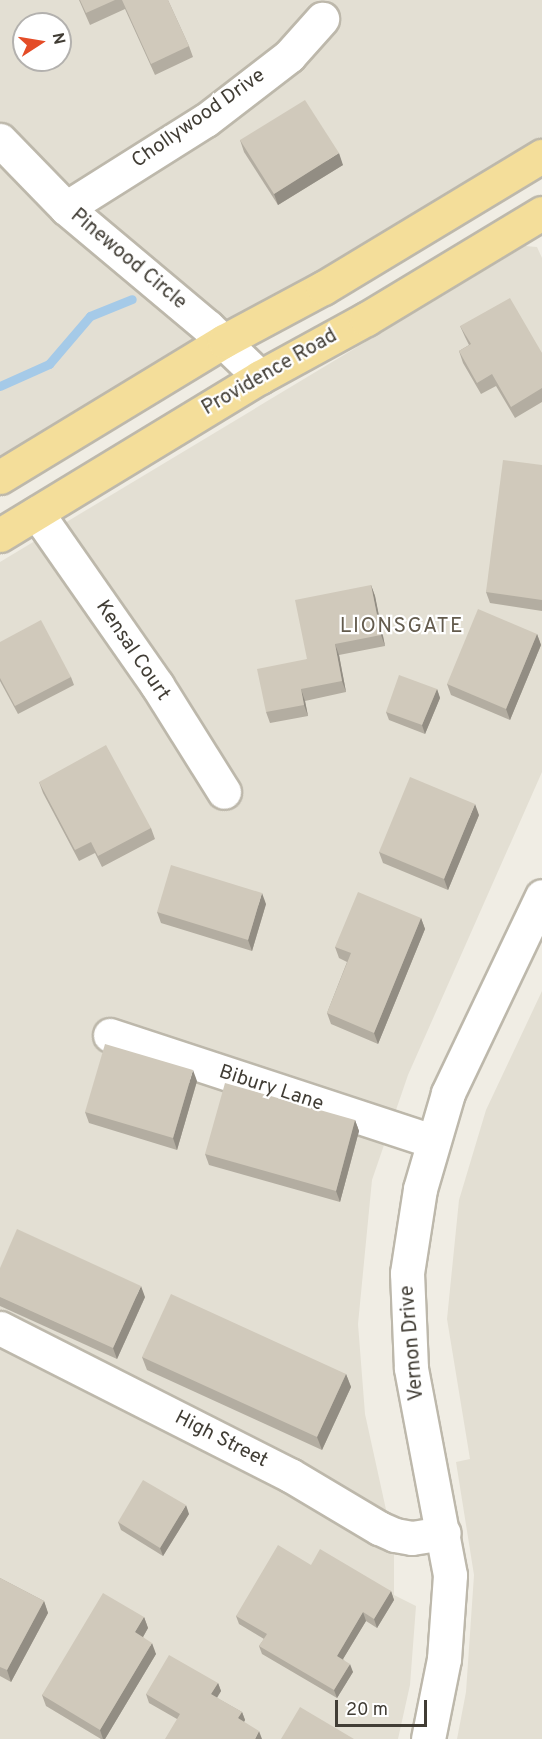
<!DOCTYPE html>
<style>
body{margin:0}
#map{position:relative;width:542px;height:1739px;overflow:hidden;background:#f0ede4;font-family:Overpass,sans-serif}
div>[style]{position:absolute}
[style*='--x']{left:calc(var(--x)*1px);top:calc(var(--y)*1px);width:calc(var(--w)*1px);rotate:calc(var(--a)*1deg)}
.residential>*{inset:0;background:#e3dfd3}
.stream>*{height:9px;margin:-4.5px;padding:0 4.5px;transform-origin:4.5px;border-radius:4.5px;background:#a5cae8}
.roads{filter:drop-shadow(2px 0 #bdb8ab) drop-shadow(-2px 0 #bdb8ab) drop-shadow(0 2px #bdb8ab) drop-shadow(0 -2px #bdb8ab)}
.minor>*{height:33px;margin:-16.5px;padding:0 16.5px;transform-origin:16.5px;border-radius:16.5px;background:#fff}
.major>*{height:33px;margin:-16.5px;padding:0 16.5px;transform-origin:16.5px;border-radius:16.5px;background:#f4de9a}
.wall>*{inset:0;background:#b3ada1}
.shaded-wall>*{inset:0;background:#928d83}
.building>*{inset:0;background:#d0c9bb}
span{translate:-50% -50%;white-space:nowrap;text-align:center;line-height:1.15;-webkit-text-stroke:4.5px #fff;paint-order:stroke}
.street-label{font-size:20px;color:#413d35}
.neighbourhood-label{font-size:21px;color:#635b4d;letter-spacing:1.5px}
.north{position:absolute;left:12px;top:12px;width:60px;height:60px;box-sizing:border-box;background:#fff;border:2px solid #b3b1ae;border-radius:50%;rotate:78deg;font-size:16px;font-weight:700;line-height:24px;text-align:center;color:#413d35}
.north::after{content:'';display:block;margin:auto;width:21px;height:27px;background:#e44c27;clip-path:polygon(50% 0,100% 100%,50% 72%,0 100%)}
.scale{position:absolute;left:335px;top:1700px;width:92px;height:27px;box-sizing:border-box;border:3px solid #413d35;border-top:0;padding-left:8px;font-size:18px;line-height:21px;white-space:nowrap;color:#413d35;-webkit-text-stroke:4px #fff;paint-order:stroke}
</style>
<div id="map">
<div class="residential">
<div style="clip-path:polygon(evenodd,0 0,542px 0,542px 138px,0 465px,0 0,24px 24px,60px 24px,60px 60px,24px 60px,24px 24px)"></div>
<div style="clip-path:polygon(525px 246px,537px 247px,542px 258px,542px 772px,408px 1075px,372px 1180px,358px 1324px,365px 1414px,394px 1546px,394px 1595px,416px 1606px,410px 1685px,398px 1739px,0 1739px,0 562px)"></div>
<div style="clip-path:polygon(542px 991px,542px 1739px,457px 1739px,466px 1692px,474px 1575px,456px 1462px,470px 1459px,447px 1319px,459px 1200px,486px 1110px)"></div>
</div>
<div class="stream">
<div style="--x:0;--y:386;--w:54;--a:-24.2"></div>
<div style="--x:49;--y:364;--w:63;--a:-49.5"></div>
<div style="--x:90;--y:316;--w:45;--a:-22"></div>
</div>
<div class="roads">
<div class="minor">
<div style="--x:0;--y:140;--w:95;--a:45.9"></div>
<div style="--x:66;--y:208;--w:185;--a:40"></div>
<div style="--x:208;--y:327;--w:72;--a:43.9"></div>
<div style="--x:66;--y:208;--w:165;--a:-32.2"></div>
<div style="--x:206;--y:120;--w:105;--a:-37.6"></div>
<div style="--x:289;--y:56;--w:50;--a:-48.3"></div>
<div style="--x:37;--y:513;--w:210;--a:55.1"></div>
<div style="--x:157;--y:685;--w:126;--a:57.9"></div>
<div style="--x:110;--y:1035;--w:340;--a:18.2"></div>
<div style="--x:0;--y:1328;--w:325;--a:26.9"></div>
<div style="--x:290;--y:1475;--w:104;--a:30.8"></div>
<div style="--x:379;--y:1528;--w:17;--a:24"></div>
<div style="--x:395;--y:1535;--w:17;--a:10"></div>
<div style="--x:412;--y:1538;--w:32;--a:-9"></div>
<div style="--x:428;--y:1739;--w:82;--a:-78.7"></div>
<div style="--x:444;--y:1659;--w:84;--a:-85.9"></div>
<div style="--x:450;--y:1575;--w:211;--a:-100.7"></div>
<div style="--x:411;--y:1368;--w:95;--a:-92.4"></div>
<div style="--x:407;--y:1273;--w:85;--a:-81.2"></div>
<div style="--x:420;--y:1189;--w:100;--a:-73.7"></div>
<div style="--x:448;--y:1093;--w:218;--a:-64.5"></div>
</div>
<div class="major">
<div style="--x:0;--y:477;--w:262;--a:-31.3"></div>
<div style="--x:224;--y:341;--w:112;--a:-28.2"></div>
<div style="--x:323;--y:288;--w:256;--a:-31.1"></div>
<div style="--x:0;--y:535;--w:304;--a:-31.3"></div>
<div style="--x:260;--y:377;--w:121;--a:-28.7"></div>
<div style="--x:366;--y:319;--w:205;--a:-31.1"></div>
</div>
</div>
<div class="wall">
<div style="clip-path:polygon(79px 0,168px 0,189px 46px,193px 57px,155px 75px,125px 9px,90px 25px)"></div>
<div style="clip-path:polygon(240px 140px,343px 165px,278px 205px,244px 152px)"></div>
<div style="clip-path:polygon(460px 326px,542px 353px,542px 402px,515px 418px,496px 386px,481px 394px,463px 363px,459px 351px,469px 345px,465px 337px)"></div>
<div style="clip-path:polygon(542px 465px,542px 611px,490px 603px,486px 592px)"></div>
<div style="clip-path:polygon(371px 585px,375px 596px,385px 646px,339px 655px,346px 692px,305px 701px,308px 716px,270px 723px,266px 712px,307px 659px)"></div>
<div style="clip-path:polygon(537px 634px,541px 645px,510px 720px,451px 695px,447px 684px)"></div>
<div style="clip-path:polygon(0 642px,71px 677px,74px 685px,18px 714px,0 681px)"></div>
<div style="clip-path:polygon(437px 689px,440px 698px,425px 734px,389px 720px,386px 712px)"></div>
<div style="clip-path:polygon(39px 782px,151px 828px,155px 839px,102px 867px,95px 853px,79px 861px,43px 793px)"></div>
<div style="clip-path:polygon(479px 815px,448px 890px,383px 863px,379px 852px)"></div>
<div style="clip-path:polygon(266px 904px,252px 951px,161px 923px,157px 912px)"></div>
<div style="clip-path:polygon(421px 918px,425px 929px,378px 1044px,331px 1024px,327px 1013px,347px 962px,339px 958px,335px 947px)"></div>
<div style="clip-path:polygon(197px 1081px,177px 1150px,89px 1123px,85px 1112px)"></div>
<div style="clip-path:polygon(355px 1120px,359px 1131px,340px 1202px,209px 1165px,205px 1154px)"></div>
<div style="clip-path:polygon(0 1268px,145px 1297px,117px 1359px,0 1306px)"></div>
<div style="clip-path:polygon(142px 1357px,346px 1374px,351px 1387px,322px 1450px,147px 1370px)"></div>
<div style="clip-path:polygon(189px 1514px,163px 1556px,121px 1530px,118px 1522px)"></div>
<div style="clip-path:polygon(311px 1565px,391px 1591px,394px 1600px,377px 1628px,366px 1621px,343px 1659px,353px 1672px,337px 1698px,262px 1654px,259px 1646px,264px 1639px,239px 1624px,236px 1616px)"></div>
<div style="clip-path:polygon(0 1578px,44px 1601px,48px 1613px,11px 1682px,0 1676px)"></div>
<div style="clip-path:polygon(144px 1617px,148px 1628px,143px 1637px,156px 1654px,105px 1739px,101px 1739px,46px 1706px,42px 1695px)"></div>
<div style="clip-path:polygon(218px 1683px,221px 1691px,217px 1698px,242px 1712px,245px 1720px,244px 1722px,177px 1719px,149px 1703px,146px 1694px)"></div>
</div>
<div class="shaded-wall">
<div style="clip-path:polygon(339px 153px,343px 165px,278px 205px,274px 194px)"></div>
<div style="clip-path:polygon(371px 585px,375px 596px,385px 646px,381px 635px)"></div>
<div style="clip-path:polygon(537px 634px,541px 645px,510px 720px,506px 709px)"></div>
<div style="clip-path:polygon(335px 644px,339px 655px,346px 692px,342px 681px)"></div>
<div style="clip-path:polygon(301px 689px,305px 701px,308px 716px,304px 705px)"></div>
<div style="clip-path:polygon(437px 689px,440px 698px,425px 734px,422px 725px)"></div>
<div style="clip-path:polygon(475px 804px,479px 815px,448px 890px,444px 879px)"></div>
<div style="clip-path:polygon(262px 893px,266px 904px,252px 951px,248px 940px)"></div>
<div style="clip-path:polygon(421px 918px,425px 929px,378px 1044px,374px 1033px)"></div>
<div style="clip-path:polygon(193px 1070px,197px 1081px,177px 1150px,173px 1138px)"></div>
<div style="clip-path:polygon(355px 1120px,359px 1131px,340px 1202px,336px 1191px)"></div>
<div style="clip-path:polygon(141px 1286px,145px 1297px,117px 1359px,113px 1348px)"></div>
<div style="clip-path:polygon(346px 1374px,351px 1387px,322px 1450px,317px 1437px)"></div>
<div style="clip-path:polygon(186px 1505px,189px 1514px,163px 1556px,160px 1548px)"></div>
<div style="clip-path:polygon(391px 1591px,394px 1600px,377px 1628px,374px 1619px)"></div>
<div style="clip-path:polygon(44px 1601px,48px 1613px,11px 1682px,7px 1670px)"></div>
<div style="clip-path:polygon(363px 1612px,366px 1621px,340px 1664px,337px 1656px)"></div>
<div style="clip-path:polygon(144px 1617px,148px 1628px,139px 1644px,135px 1632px)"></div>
<div style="clip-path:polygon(152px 1643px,156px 1654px,105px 1739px,103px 1739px,100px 1730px)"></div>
<div style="clip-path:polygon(350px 1664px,353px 1672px,337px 1698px,334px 1690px)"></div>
<div style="clip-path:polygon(218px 1683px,221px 1691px,214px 1702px,211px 1694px)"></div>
<div style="clip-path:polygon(242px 1712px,245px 1720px,241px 1727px,238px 1718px)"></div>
<div style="clip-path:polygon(259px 1731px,262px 1739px,255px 1739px)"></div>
</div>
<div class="building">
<div style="clip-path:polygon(80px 0,115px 0,86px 13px)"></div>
<div style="clip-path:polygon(122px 0,168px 0,189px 46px,151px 64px)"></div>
<div style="clip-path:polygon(305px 100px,339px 153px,274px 194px,240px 140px)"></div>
<div style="clip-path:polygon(510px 298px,542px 353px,542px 388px,511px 407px,492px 374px,477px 383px,459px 351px,471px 344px,460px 326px)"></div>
<div style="clip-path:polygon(503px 460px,542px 465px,542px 600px,486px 592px)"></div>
<div style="clip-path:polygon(371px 585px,381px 635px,335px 644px,342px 681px,301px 689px,304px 705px,266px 712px,257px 669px,307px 659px,295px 600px)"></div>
<div style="clip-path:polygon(478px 609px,537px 634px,506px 709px,447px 684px)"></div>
<div style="clip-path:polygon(41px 620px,71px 677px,15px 706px,0 678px,0 642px)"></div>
<div style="clip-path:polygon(399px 675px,437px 689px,422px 725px,386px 712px)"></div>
<div style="clip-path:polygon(106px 745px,151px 828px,98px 856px,91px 842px,75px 850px,39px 782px)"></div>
<div style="clip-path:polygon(410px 777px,475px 804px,444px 879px,379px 852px)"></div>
<div style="clip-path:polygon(171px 865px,262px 893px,248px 940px,157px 912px)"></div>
<div style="clip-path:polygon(358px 892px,421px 918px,374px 1033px,327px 1013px,351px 953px,335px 947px)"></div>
<div style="clip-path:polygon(105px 1044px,193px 1070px,173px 1138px,85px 1112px)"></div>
<div style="clip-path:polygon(225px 1083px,355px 1120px,336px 1191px,205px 1154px)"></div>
<div style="clip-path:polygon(17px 1229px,141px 1286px,113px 1348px,0 1297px,0 1268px)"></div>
<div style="clip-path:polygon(171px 1294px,346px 1374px,317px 1437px,142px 1357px)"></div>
<div style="clip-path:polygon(143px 1480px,186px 1505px,160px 1548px,118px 1522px)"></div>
<div style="clip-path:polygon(278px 1545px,311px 1565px,320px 1549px,391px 1591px,374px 1619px,363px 1612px,337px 1656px,350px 1664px,334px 1690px,259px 1646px,267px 1634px,236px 1616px)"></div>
<div style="clip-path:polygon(0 1578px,44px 1601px,7px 1670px,0 1667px)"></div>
<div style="clip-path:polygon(103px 1593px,144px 1617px,135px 1632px,152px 1643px,100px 1730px,42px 1695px)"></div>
<div style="clip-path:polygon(169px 1655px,218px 1683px,211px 1694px,242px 1712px,238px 1718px,259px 1731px,255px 1739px,165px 1739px,180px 1714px,146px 1694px)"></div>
<div style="clip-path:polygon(300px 1707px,354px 1739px,281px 1739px)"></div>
</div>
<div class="street-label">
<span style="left:199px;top:119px;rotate:-35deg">Chollywood Drive</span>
<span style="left:128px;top:260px;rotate:40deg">Pinewood Circle</span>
<span style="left:270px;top:373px;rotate:-30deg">Providence Road</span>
<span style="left:132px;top:651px;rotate:56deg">Kensal Court</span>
<span style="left:271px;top:1089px;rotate:18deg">Bibury Lane</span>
<span style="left:413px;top:1343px;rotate:-95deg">Vernon Drive</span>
<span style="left:221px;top:1440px;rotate:27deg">High Street</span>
</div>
<div class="neighbourhood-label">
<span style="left:402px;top:627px">LIONSGATE</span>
</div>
<div class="north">N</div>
<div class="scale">20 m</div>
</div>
